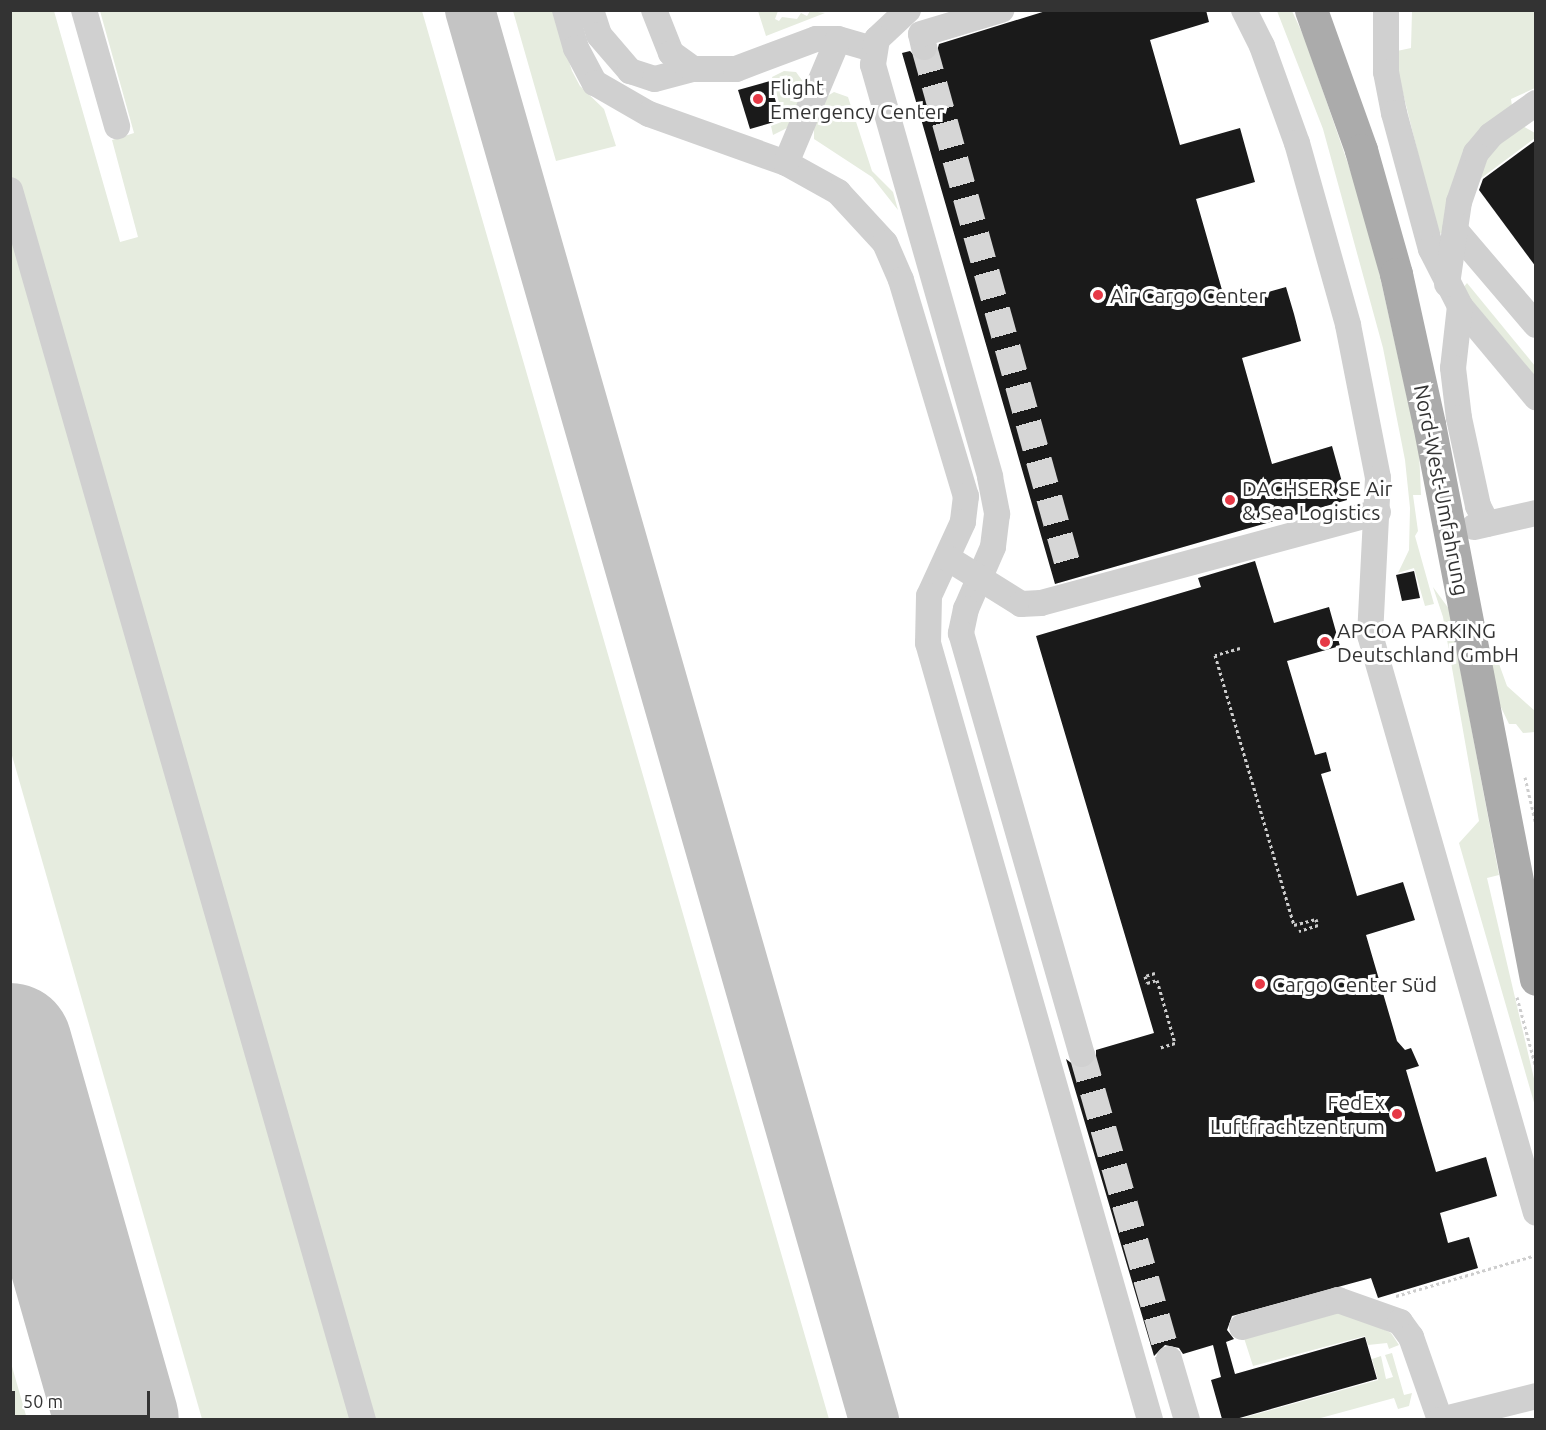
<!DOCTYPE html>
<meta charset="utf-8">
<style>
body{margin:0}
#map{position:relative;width:1546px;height:1430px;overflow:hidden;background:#fff;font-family:Ubuntu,sans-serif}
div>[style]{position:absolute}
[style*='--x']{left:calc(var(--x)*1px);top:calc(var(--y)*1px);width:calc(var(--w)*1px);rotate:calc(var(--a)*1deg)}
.green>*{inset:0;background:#e6ecdf}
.taxiway>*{height:50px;margin:-25px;padding:0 25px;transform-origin:25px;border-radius:25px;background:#c4c4c4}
.runway>*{height:124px;margin:-62px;padding:0 62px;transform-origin:62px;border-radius:62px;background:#c4c4c4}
.building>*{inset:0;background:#1a1a1a}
.minor-tunnel>*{height:26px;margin-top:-13px;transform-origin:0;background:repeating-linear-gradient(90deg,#d6d6d6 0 26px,transparent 0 39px)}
.path>*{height:3px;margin-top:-1.5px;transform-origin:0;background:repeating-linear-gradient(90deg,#cdcdcd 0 3px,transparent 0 6px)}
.minor>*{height:26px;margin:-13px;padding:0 13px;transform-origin:13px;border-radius:13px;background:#d0d0d0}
.major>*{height:33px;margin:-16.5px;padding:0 16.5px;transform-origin:16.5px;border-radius:16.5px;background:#ababab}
.dots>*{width:16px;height:16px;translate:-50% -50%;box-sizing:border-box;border:3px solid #fff;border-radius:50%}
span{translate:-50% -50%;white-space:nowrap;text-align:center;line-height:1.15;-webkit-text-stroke:6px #fff;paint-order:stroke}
.poi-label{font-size:21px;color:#333}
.left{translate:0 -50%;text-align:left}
.right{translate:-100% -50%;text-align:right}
.street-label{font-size:21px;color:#333}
.frame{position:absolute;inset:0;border:12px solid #333;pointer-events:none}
.scale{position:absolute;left:12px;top:1391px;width:138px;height:27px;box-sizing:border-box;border:3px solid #333;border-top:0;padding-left:8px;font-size:18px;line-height:21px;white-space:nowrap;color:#333;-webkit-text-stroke:4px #fff;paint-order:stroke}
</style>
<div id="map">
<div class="green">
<div style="clip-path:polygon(11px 11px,54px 11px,120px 242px,138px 237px,112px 140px,134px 133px,100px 11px,422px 11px,829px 1419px,368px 1419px,11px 177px)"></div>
<div style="clip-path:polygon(513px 11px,553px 11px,572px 71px,580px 86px,604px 109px,616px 146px,556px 161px)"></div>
<div style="clip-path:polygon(758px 11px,778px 11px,775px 19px,779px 21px,782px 17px,797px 19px,801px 13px,807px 16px,810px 11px,825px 13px,766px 36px)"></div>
<div style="clip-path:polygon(1277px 11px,1292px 11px,1305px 39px,1367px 219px,1419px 450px,1421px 495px,1413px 495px,1418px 531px,1415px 536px,1434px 604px,1425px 606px,1414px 568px,1398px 573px,1409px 550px,1410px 508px,1405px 460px,1383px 348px,1323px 129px)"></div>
<div style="clip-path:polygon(1412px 11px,1535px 11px,1535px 88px,1511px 99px,1512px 106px,1448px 232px,1438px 234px,1399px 77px,1397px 51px,1411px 48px)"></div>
<div style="clip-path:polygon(784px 71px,796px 72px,804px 83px,804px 93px,793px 125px,773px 135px,771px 126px,784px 121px,772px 77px)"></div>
<div style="clip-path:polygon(834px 92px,848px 97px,872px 171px,893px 192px,898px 210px,872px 177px,814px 139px,814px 125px,824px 98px)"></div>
<div style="clip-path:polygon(1521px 125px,1535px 133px,1535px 138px,1476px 182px,1474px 168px)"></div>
<div style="clip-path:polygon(10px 202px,361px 1419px,202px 1419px,11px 752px)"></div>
<div style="clip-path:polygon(1467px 283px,1535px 366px,1535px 378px,1479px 315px,1463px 288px)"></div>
<div style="clip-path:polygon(1433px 587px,1449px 609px,1499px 875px,1487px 878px,1535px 1083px,1535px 1106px,1459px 843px,1479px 821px,1443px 617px)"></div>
<div style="clip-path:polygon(1498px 661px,1507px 686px,1535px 711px,1535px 732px,1523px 733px,1516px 724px,1509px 724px,1497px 699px,1491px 663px)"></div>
<div style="clip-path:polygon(1341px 1308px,1391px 1333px,1399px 1345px,1389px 1349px,1387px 1343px,1368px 1345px,1365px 1336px,1253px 1366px,1244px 1338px)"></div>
<div style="clip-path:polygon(1392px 1353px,1404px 1395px,1412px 1393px,1409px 1406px,1398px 1409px,1394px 1398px,1317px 1419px,1239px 1419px,1378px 1380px,1372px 1359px,1381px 1356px,1386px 1379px,1393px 1377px,1385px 1355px)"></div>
<div style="clip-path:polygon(10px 1363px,11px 1363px,27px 1419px,11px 1419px)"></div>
</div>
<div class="taxiway">
<div style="--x:470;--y:10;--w:1467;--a:74.01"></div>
</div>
<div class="runway">
<div style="--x:10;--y:1045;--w:390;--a:74.1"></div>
</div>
<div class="building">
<div style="clip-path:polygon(1049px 10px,1206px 10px,1209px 22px,1150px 40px,1180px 145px,1240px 128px,1255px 182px,1196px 199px,1226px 304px,1286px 287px,1294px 314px,1301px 341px,1242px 358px,1272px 464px,1332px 446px,1347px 500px,1055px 584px,902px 53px,910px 51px,919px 61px,928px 61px,935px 58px,939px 44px)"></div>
<div style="clip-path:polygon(770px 81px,781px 120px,750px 129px,738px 90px)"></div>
<div style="clip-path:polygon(1536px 140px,1536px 267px,1479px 190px,1483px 179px)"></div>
<div style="clip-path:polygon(1255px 561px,1274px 623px,1329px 607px,1340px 646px,1287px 661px,1315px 755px,1326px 752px,1331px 771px,1321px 774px,1357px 896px,1403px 882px,1415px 920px,1366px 935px,1397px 1041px,1405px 1050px,1411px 1048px,1419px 1066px,1406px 1070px,1436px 1172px,1486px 1157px,1497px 1196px,1440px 1213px,1448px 1243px,1469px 1237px,1478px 1268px,1378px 1298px,1371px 1278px,1232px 1316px,1227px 1330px,1234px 1339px,1226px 1342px,1235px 1374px,1365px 1337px,1377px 1379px,1236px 1419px,1222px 1419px,1211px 1380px,1221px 1377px,1213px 1345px,1183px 1354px,1179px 1348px,1165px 1345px,1154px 1356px,1066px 1059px,1078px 1068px,1087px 1068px,1096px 1058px,1096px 1050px,1154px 1033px,1036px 636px,1201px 587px,1198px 578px)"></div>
<div style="clip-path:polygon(1414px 571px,1420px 598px,1402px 601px,1396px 575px)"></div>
</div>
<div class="minor-tunnel">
<div style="--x:924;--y:47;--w:534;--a:74.48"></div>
<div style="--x:1082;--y:1054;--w:317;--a:74.1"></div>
</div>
<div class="path">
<div style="--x:1240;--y:648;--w:26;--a:164"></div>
<div style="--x:1215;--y:655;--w:281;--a:73.7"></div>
<div style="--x:1294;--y:925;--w:23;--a:-15"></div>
<div style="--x:1316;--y:919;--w:6;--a:72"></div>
<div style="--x:1318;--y:925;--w:20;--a:162"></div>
<div style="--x:1525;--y:777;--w:49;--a:77.1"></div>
<div style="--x:1155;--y:973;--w:10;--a:163"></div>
<div style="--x:1145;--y:976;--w:7;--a:74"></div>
<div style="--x:1147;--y:983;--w:10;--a:-17"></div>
<div style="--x:1157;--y:980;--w:66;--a:74.1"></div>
<div style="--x:1175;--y:1043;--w:17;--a:163"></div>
<div style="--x:1517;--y:997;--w:73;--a:75"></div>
<div style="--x:1396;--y:1296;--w:146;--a:-16.3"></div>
</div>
<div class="minor">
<div style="--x:84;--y:10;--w:121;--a:74.1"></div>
<div style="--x:565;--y:10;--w:40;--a:74"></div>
<div style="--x:576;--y:48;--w:40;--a:62"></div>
<div style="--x:595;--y:83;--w:62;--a:29.9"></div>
<div style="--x:649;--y:114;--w:145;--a:19.7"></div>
<div style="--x:786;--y:163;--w:60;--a:29.1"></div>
<div style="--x:838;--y:192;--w:69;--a:47.3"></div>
<div style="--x:885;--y:243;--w:40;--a:66.6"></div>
<div style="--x:901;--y:280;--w:226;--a:73.3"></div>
<div style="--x:966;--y:496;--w:26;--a:97"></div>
<div style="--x:963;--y:522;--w:81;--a:114.7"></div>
<div style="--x:929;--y:596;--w:47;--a:91.2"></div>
<div style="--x:928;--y:643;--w:808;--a:74.05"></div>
<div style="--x:591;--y:10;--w:26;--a:72"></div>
<div style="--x:599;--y:35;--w:48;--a:49.3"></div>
<div style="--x:630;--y:71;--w:26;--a:18"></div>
<div style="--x:655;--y:79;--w:39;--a:-15"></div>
<div style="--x:654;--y:10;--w:46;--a:68.4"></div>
<div style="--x:671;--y:53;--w:27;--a:36"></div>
<div style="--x:693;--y:69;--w:43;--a:0"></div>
<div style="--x:736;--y:69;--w:85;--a:-20.6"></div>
<div style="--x:816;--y:39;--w:22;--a:0"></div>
<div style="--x:838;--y:39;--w:36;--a:16"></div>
<div style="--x:908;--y:10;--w:42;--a:136.9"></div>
<div style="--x:877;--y:39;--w:26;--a:99"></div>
<div style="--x:873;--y:65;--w:428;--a:74.1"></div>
<div style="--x:990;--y:477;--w:38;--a:79"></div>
<div style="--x:997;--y:514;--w:33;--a:97"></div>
<div style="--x:993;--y:547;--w:68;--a:113.5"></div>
<div style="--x:966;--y:609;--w:25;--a:102"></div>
<div style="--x:961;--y:633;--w:438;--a:74"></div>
<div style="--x:1244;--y:10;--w:40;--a:63.4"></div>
<div style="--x:1262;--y:46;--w:103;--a:70.2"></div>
<div style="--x:1297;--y:143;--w:189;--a:74.3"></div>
<div style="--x:1348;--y:325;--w:156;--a:78.9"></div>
<div style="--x:1378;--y:478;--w:157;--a:92.9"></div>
<div style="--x:1370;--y:635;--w:601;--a:73.98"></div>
<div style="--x:1386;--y:10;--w:62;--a:90"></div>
<div style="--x:1386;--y:72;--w:42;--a:79"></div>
<div style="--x:1394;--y:113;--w:141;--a:74.8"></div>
<div style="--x:1431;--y:249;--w:64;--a:63"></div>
<div style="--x:1460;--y:306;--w:119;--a:50.1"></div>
<div style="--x:924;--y:47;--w:13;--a:-103"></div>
<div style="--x:921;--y:34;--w:84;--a:-16.7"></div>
<div style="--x:786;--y:163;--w:134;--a:-67.2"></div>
<div style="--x:10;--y:190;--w:1280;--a:73.99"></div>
<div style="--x:1455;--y:230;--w:125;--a:49.5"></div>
<div style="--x:1447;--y:284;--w:83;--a:-81.7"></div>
<div style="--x:1459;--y:202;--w:52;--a:-70.9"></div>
<div style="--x:1476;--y:153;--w:23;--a:-50"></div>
<div style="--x:1491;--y:135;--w:55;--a:-35.4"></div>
<div style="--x:1460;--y:306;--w:62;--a:96.4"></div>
<div style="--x:1453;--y:368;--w:50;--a:83.2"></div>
<div style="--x:1459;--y:418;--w:90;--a:77.8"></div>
<div style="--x:1478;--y:506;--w:20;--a:63"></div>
<div style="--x:1474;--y:527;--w:64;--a:-12.7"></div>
<div style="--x:949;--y:559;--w:85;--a:32"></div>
<div style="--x:1021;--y:604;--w:20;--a:-3"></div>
<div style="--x:1041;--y:603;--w:349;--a:-15.1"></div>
<div style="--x:1242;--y:1327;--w:100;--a:-15.7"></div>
<div style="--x:1338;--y:1300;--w:66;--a:19.5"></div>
<div style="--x:1400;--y:1322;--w:19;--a:54"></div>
<div style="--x:1411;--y:1337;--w:88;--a:70.7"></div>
<div style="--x:1169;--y:1359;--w:64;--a:73.6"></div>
<div style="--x:1440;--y:1420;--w:99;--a:-14"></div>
</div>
<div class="major">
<div style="--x:1311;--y:10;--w:149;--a:70.3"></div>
<div style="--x:1361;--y:150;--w:129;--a:74.2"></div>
<div style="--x:1396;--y:274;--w:154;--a:77.6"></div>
<div style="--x:1429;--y:424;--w:565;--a:79.09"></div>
</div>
<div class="dots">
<div style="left:758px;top:99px;background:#e63946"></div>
<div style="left:1098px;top:295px;background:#e63946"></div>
<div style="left:1230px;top:500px;background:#e63946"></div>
<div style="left:1325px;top:642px;background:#e63946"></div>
<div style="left:1260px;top:984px;background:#e63946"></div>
<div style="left:1397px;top:1114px;background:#e63946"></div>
</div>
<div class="poi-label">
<span class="left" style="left:770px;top:99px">Flight<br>Emergency Center</span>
<span class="left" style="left:1110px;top:295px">Air Cargo Center</span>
<span class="left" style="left:1242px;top:500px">DACHSER SE Air<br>&amp; Sea Logistics</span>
<span class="left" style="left:1337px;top:642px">APCOA PARKING<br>Deutschland GmbH</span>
<span class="left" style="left:1272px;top:984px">Cargo Center Süd</span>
<span class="right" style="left:1385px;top:1114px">FedEx<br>Luftfrachtzentrum</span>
</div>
<div class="street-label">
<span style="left:1442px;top:490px;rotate:79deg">Nord-West-Umfahrung</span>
</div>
<div class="frame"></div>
<div class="scale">50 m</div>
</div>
